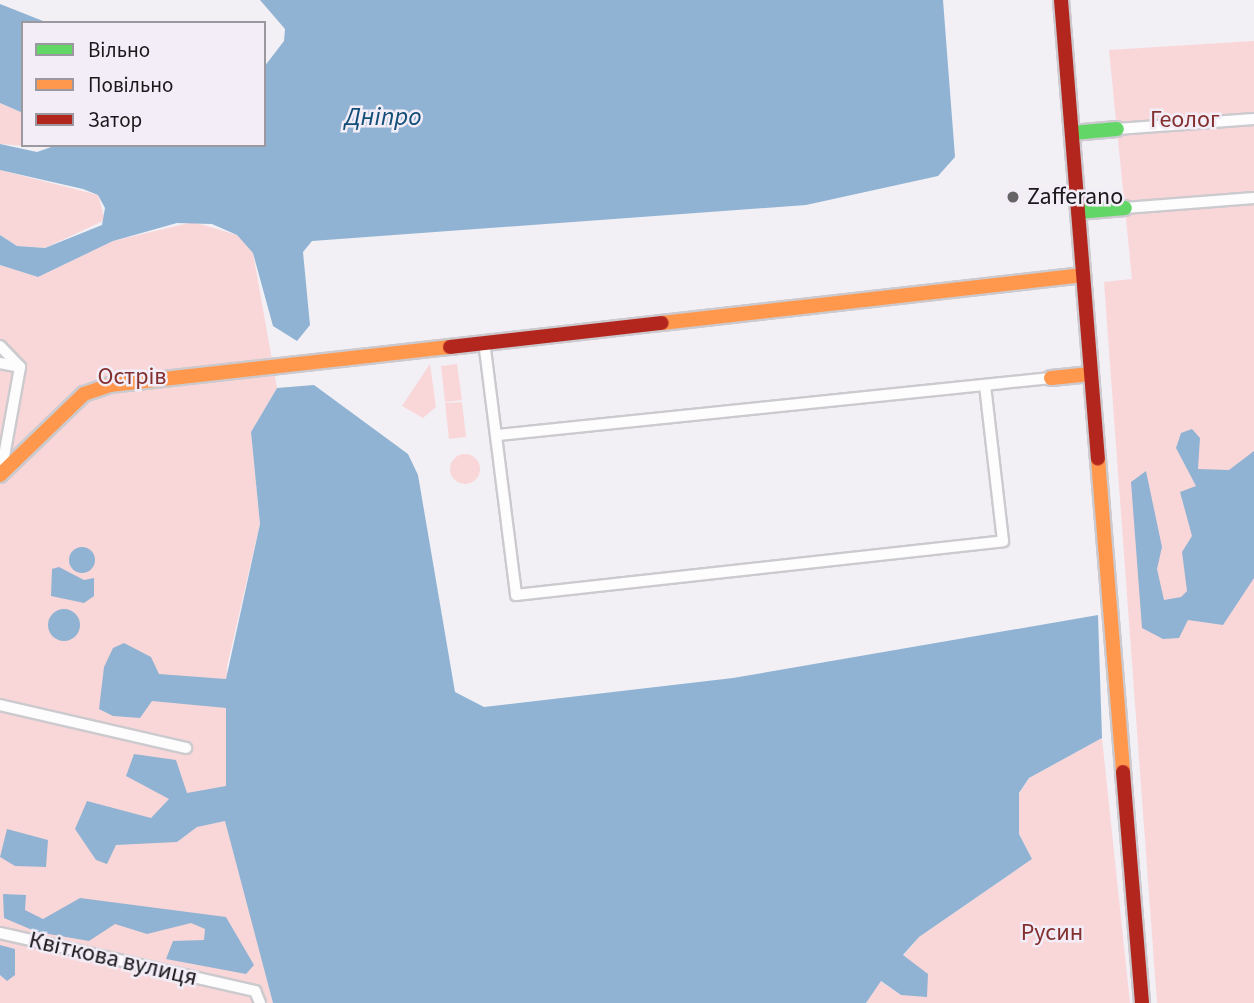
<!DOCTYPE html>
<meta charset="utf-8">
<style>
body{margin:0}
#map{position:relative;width:1254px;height:1003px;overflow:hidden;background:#f2eff5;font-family:"Source Sans 3",sans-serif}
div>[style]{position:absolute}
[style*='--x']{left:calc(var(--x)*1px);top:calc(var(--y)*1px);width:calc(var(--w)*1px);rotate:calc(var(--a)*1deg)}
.green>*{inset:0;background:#f9d7d8}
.round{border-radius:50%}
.water>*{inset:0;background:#90b3d3}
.roads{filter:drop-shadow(2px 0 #cccace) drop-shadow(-2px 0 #cccace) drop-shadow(0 2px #cccace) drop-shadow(0 -2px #cccace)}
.street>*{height:10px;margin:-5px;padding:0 5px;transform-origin:5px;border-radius:5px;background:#fdfdfe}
.fast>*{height:14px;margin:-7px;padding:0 7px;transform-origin:7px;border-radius:7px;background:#63d668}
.slow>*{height:14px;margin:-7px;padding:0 7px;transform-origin:7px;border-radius:7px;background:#ff974d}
.jam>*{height:14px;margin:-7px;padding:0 7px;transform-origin:7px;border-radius:7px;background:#b3261e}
.dots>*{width:19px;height:19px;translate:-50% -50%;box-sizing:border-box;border:4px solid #f3edf7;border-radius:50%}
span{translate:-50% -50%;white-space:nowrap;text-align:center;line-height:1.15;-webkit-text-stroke:5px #f3edf7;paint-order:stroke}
.park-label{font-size:24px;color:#83302f}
.poi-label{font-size:24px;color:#1a181b}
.left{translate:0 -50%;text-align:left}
.street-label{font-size:24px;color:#1a181b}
.water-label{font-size:26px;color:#134e78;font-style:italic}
.legend{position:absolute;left:21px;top:21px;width:245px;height:126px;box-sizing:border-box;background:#f3edf7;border:2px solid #9c989f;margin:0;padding:9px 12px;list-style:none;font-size:21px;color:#1a181b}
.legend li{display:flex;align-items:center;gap:14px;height:35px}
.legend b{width:35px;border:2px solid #9c989f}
</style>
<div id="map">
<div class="green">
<div style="clip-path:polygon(1254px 41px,1254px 1003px,1157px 1003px,1104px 282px,1132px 279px,1109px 50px)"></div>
<div style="clip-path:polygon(0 103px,23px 113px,23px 145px,55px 148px,0 144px)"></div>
<div style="clip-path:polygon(0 170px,98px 195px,105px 220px,45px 248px,17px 246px,0 235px)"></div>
<div style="clip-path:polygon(193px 222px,237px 235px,253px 253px,277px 388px,251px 432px,260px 524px,227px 666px,226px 821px,273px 1003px,0 1003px,0 265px,38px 277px,113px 241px)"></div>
<div style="clip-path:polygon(430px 364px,436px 407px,423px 418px,402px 406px)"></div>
<div style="clip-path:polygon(457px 364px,462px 400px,445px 402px,441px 366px)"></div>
<div style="clip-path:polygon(462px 402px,466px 437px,449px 439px,445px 403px)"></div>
<div class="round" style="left:450px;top:454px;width:30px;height:30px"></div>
<div style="clip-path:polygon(1102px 738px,1130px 1003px,866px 1003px,880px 981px,901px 995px,903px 956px,919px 937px,1032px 859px,1019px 834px,1019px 794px,1029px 778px)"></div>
</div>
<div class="water">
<div style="clip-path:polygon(260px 0,943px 0,955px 157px,938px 176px,806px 205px,312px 241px,303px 252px,310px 325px,297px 341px,273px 326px,253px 253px,237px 235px,212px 224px,177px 223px,113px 241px,38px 277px,0 265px,0 235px,17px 246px,45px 248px,102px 225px,105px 208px,98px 195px,83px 189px,0 170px,0 144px,37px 152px,57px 145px,264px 145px,264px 67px,284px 41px,285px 29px)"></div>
<div style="clip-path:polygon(0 4px,48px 23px,23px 23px,23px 113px,0 103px)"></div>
<div style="clip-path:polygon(314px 385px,408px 454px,418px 475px,455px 692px,484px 707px,733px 678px,1098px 615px,1102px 738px,1029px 778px,1019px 793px,1019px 834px,1032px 859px,919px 937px,903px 955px,928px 974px,927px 997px,901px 995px,881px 981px,866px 1003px,273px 1003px,225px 821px,197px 827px,177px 842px,116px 845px,107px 864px,96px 860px,75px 829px,87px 801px,151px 818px,169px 799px,126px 776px,134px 754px,176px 760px,187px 793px,226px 786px,226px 708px,152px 701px,140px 718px,113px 716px,99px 709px,104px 667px,113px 648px,124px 643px,151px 657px,159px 674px,226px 679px,260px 524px,251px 432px,277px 388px)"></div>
<div style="clip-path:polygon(1192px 429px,1200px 438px,1198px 469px,1229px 470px,1254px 451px,1254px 578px,1223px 625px,1188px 620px,1179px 638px,1163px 639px,1142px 628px,1131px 482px,1146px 471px,1162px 547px,1157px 569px,1164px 600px,1181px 597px,1187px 591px,1182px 552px,1192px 536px,1180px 492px,1196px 486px,1176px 448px,1181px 433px)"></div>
<div class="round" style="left:69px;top:547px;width:26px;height:26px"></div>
<div style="clip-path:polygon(59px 567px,84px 580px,94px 578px,94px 596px,84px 603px,51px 596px,52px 569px)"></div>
<div class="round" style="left:48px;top:609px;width:32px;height:32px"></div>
<div style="clip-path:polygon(7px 829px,48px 840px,46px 867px,15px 866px,0 857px)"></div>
<div style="clip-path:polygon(3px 894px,26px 895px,25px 910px,43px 919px,80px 898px,226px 917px,254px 965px,246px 974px,166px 959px,173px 941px,204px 940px,205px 929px,191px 923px,147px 934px,115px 924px,89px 941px,37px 932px,4px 918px)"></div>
<div style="clip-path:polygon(0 945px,15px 949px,15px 975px,7px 981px,0 975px)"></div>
</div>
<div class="roads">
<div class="street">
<div style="--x:1117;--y:129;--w:137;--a:-4.2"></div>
<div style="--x:1125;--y:208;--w:129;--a:-4.4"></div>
<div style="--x:484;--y:341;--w:256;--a:82.8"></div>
<div style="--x:516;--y:595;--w:490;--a:-6.3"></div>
<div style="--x:1003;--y:541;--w:156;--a:-96.6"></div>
<div style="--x:0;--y:346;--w:29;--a:46"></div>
<div style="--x:0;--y:363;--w:20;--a:11"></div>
<div style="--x:498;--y:435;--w:556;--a:-5.88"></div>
<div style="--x:1;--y:473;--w:108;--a:-79.8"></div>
<div style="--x:0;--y:705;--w:191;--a:13"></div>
<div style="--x:0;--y:933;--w:262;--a:12.8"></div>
<div style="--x:255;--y:991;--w:13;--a:67"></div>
</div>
<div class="fast">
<div style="--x:1072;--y:133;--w:45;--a:-5.1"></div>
<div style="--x:1078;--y:212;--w:47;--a:-4.9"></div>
</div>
<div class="slow">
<div style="--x:662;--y:323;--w:424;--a:-6.5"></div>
<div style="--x:1051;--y:378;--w:40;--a:-5.7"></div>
<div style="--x:1098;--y:459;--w:314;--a:85.4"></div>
<div style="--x:0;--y:475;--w:117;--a:-44"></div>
<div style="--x:84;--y:394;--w:28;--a:-19"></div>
<div style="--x:110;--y:385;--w:342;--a:-6.4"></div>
</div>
<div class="jam">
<div style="--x:1061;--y:0;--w:460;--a:85.4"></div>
<div style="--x:450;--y:347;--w:213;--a:-6.5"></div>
<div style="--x:1123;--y:772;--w:232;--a:85.3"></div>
</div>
</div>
<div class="dots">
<div style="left:1013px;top:197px;background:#666367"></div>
</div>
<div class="park-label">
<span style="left:1185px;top:120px">Геолог</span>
<span style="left:132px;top:377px">Острів</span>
<span style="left:1052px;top:933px">Русин</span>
</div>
<div class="poi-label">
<span class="left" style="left:1027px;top:197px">Zafferano</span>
</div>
<div class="street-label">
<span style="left:113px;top:959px;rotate:13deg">Квіткова вулиця</span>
</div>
<div class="water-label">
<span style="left:383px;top:117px">Дніпро</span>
</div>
<ul class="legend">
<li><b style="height:9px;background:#63d668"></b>Вільно</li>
<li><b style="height:9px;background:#ff974d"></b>Повільно</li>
<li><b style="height:9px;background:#b3261e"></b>Затор</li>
</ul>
</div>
